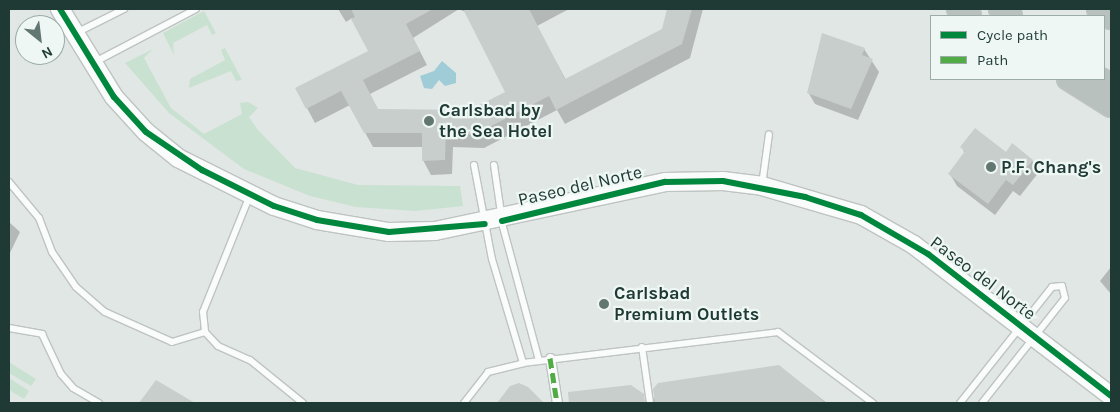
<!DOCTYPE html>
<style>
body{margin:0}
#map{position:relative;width:1120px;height:412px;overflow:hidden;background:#e1e7e4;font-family:Karla,sans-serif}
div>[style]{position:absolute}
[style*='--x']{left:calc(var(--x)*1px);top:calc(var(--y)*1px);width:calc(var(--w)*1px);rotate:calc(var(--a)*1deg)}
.green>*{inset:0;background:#c9e1d1}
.water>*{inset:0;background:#9fccd7}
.shadow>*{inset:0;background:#0003}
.building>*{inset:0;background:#c8cecc}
.roads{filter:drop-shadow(1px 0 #bec4c1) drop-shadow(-1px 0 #bec4c1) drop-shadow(0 1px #bec4c1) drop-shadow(0 -1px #bec4c1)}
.service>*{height:6px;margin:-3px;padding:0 3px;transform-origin:3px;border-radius:3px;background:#fafbfb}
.pedestrian>*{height:9px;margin:-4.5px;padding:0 4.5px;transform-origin:4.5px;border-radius:4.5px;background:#fafbfb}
.secondary>*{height:18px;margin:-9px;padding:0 9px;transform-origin:9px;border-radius:9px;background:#fafbfb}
.motorway>*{height:22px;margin:-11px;padding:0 11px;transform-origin:11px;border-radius:11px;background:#b9c1bf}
.quiet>*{height:5px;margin-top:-2.5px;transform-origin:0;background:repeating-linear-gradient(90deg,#52ac45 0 10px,transparent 0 15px)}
.cycleway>*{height:6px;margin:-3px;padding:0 3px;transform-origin:3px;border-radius:3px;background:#00873e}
.dots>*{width:14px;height:14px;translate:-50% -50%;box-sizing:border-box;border:2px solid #eef7f3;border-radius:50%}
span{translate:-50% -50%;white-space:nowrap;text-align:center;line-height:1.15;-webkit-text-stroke:4.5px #eef7f3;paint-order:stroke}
.poi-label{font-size:18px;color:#1f3a34;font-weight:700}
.left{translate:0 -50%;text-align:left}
.street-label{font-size:18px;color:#1f3a34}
.frame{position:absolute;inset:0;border:10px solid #1f3a34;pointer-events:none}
.legend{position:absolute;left:930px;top:15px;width:175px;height:65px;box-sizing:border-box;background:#eef7f3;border:1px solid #9baba7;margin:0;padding:6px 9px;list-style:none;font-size:15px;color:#1f3a34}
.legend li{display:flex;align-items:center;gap:10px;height:25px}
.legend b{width:25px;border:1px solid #9baba7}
.north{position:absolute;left:15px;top:15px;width:50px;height:50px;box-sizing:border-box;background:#eef7f3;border:1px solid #9baba7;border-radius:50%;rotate:151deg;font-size:14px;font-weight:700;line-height:20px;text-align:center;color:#1f3a34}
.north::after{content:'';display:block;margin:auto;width:18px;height:22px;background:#637772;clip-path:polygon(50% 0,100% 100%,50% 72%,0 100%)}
</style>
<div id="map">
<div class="green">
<div style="clip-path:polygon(204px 11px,216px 33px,212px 35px,207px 25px,173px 43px,174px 55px,163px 33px)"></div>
<div style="clip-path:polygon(225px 48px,242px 80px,236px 81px,231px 71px,189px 88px,190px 79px,225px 60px,221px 50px)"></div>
<div style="clip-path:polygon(153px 49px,144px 58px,171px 108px,204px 134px,242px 114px,240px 103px,248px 102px,258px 108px,249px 117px,257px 129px,295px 168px,358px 185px,460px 186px,463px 206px,415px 211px,356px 207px,310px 196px,244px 169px,169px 113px,125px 63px)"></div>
<div style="clip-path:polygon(9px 362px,36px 379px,31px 386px,9px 373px)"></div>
<div style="clip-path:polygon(9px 378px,29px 391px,24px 399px,9px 390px)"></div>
</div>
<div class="water">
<div style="clip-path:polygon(442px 61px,456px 73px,456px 83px,445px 86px,439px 80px,432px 89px,424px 88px,420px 76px,434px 71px)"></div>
</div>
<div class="shadow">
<div style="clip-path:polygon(evenodd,338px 9px,569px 9px,537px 26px,566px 80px,663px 29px,669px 9px,703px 9px,690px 58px,565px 124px,557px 110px,484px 148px,453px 147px,452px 174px,431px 175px,423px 160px,423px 147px,373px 147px,350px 105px,315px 123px,307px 108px,369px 51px,352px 18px,346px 22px,338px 9px,459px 9px,465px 12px,507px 93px,470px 111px,378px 110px,370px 94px,427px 65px,413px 38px,459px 9px)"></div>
<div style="clip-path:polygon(864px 49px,879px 72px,858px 120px,815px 104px,808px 92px)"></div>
<div style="clip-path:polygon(962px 147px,1032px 160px,1039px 172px,1020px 196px,1013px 191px,995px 215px,957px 186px,950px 174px,965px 154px)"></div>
<div style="clip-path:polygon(9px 222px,20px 232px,9px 255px)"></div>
<div style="clip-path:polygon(1111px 267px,1111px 294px,1100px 281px)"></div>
<div style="clip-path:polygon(779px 366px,827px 403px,653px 403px,659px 384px)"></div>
<div style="clip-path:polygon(156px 381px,193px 403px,142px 403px)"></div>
<div style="clip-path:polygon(637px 392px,638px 403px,568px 403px,570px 402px)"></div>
</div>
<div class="building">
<div style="clip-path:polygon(351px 9px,433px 9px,406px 24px,420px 51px,363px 80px,378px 109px,470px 110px,505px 92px,463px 9px,529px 9px,565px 79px,662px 29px,667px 9px,692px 9px,682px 44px,556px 110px,549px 96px,476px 134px,446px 133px,445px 160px,422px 161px,422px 133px,364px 133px,341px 91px,306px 109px,295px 88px,368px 51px,351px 19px,355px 17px)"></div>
<div style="clip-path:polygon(822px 33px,865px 48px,862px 55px,873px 59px,851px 109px,807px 93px)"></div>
<div style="clip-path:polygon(975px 128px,1006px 152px,1012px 143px,1033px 160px,1013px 185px,1006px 180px,988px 204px,948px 174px,965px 151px,960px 147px)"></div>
<div style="clip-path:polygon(779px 365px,826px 403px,655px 403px,653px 389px,658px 383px)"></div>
<div style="clip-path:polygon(156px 380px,195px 403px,139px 403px)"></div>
<div style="clip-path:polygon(519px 383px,528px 387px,544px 403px,497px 403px,510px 386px)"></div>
<div style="clip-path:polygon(631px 385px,644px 394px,645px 403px,569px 403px,568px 392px)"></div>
</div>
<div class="roads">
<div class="service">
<div style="--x:76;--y:33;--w:54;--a:-26.6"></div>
<div style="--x:93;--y:63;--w:116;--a:-27.7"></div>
<div style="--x:474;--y:165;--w:96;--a:79.2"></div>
<div style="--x:492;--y:259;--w:109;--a:73.4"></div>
<div style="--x:494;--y:165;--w:63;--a:81.7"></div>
<div style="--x:503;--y:227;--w:138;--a:74.9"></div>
<div style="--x:9;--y:182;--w:47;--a:50.2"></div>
<div style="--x:39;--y:218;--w:36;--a:69"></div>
<div style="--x:52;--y:252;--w:42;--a:55.6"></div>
<div style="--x:76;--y:287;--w:38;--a:41"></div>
<div style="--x:105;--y:312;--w:73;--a:24.1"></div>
<div style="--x:172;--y:342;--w:34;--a:-17"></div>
<div style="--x:762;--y:185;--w:51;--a:-82.2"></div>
<div style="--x:250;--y:195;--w:126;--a:111.9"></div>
<div style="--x:203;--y:312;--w:20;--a:84"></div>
<div style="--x:205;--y:332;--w:19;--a:47"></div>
<div style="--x:218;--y:346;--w:35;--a:24"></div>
<div style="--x:250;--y:360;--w:68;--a:39.1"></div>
<div style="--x:9;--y:328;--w:34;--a:10"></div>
<div style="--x:42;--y:334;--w:44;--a:64.6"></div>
<div style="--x:61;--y:374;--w:18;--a:49"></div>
<div style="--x:73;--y:388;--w:30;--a:30"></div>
<div style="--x:642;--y:347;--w:57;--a:81.9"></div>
<div style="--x:464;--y:403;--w:39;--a:-52"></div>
<div style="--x:488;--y:372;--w:36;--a:-14"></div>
<div style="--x:523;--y:363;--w:257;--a:-6.9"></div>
<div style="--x:778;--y:332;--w:119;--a:36.8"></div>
<div style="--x:960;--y:403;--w:148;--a:-51.6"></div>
<div style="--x:1052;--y:287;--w:10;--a:-6"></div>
<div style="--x:1062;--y:286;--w:12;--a:76"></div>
<div style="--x:1065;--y:298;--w:134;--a:128.3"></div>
</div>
<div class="pedestrian">
<div style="--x:550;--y:358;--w:46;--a:81.2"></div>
</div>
<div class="secondary">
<div style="--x:60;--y:9;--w:103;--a:58.5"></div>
<div style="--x:114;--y:97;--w:47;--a:47.6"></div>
<div style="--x:146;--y:132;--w:41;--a:39.1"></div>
<div style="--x:178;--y:158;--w:107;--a:26.6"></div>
<div style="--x:274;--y:206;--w:45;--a:18"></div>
<div style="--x:317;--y:220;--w:73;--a:9.5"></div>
<div style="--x:389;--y:232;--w:46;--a:-1.2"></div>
<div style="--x:435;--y:231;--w:235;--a:-12"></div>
<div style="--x:665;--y:182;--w:58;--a:-1"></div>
<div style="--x:723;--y:181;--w:39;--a:7"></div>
<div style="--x:762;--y:186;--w:103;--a:16.3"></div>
<div style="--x:861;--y:215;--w:61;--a:29.5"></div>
<div style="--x:914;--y:245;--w:248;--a:37.5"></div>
</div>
<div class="motorway">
<div style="--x:958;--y:9;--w:14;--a:30"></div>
<div style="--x:1000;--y:9;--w:13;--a:32"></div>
<div style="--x:1098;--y:9;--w:16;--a:35"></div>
<div style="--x:1068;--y:79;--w:51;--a:32.1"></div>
<div style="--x:1101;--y:79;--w:12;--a:35"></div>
</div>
</div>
<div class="quiet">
<div style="--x:550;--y:358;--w:46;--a:81.2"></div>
</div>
<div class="cycleway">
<div style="--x:60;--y:9;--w:103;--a:58.5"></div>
<div style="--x:114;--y:97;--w:47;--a:47.6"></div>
<div style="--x:146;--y:132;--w:68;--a:34.2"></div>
<div style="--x:202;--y:170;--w:80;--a:26.6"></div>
<div style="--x:274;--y:206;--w:45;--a:18"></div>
<div style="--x:317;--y:220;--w:73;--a:9.5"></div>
<div style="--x:389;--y:232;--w:96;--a:-4.8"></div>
<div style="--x:502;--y:221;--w:168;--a:-13.5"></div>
<div style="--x:665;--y:182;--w:58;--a:-1"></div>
<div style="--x:723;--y:181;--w:84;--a:11"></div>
<div style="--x:805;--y:197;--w:59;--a:17.8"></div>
<div style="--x:861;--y:215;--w:78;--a:30.2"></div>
<div style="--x:928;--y:254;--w:232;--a:37.8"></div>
</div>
<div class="dots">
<div style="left:429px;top:121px;background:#637772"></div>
<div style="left:991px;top:167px;background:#637772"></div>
<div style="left:604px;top:304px;background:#637772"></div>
</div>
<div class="poi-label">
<span class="left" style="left:439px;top:121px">Carlsbad by<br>the Sea Hotel</span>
<span class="left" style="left:1001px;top:167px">P.F. Chang's</span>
<span class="left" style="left:614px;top:304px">Carlsbad<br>Premium Outlets</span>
</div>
<div class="street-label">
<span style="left:580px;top:186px;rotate:-13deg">Paseo del Norte</span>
<span style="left:983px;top:278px;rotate:37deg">Paseo del Norte</span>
</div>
<div class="frame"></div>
<ul class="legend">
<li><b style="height:6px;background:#00873e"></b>Cycle path</li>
<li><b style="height:6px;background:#52ac45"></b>Path</li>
</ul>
<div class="north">N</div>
</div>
